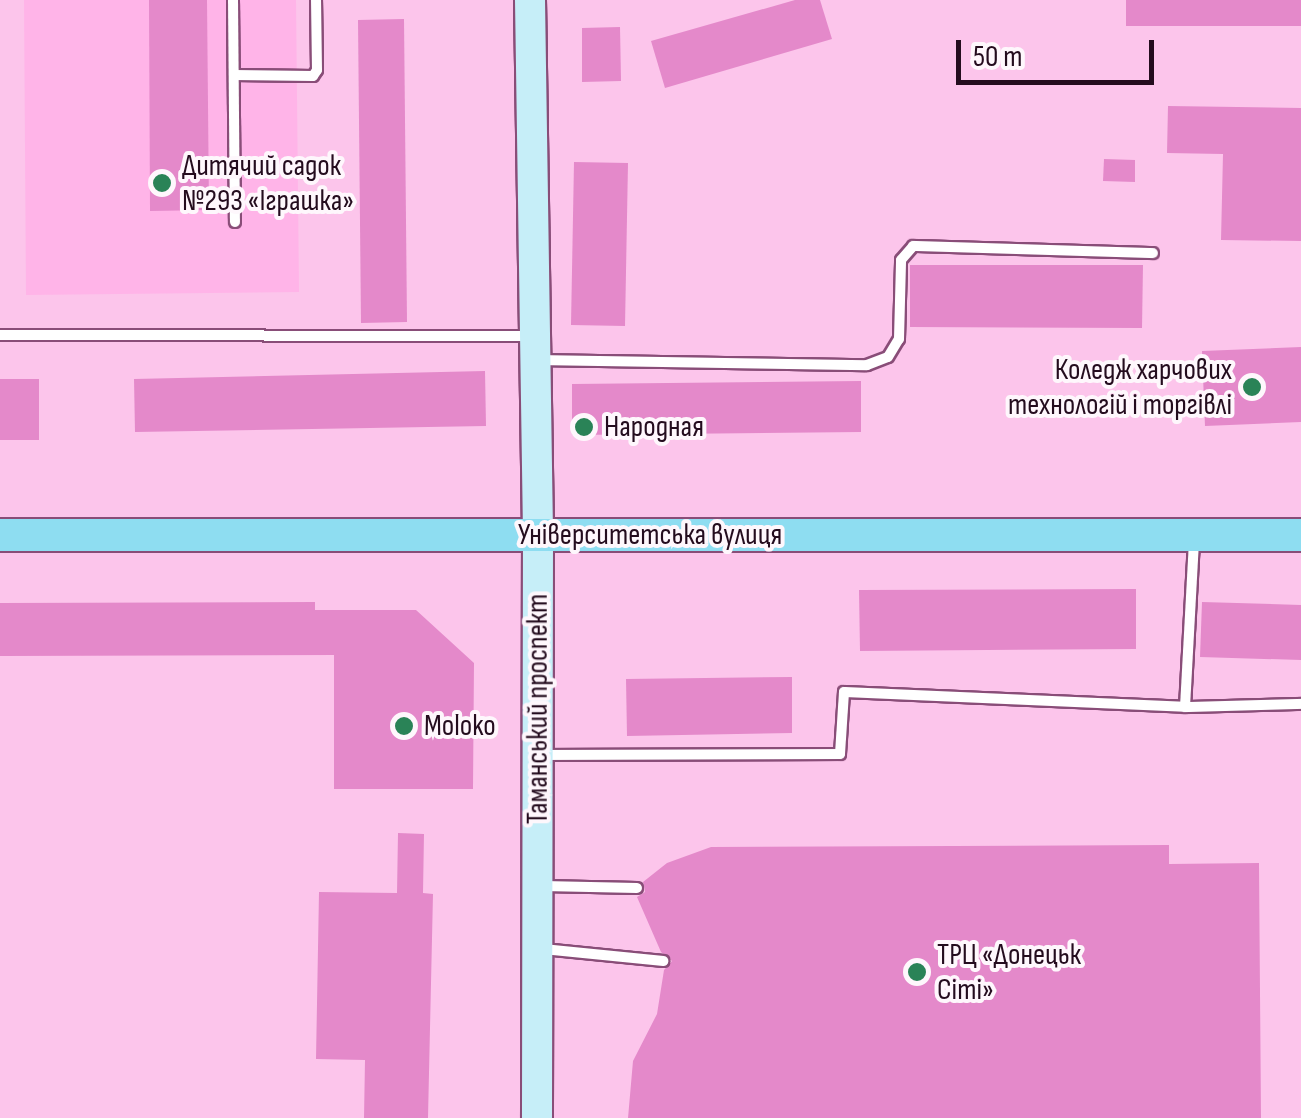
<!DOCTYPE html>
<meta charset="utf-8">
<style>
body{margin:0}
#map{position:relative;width:1301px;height:1118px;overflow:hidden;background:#fcc5eb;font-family:"Sofia Sans Condensed",sans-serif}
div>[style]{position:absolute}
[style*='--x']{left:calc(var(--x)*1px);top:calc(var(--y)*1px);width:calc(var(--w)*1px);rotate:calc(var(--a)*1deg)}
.built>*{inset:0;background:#ffb4e8}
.building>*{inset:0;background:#e489ca}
.roads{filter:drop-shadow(2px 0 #894d78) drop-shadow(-2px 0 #894d78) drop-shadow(0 2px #894d78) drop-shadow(0 -2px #894d78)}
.lane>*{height:10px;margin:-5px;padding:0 5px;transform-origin:5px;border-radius:5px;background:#fff}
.secondary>*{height:30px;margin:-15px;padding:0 15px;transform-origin:15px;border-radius:15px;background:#c6eef8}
.primary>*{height:32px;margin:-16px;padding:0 16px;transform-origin:16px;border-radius:16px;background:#8eddf1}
.dots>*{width:28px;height:28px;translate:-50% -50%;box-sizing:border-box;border:5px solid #fef7fc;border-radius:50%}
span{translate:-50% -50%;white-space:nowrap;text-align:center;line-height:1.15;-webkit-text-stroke:8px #fef7fc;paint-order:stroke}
.poi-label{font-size:30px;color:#240c1e}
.left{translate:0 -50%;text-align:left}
.right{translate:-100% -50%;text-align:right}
.street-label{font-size:30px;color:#240c1e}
.scale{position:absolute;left:956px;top:40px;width:198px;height:45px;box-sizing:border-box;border:5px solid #240c1e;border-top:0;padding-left:12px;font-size:30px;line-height:35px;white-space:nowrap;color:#240c1e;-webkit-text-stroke:8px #fef7fc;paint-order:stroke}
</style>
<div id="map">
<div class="built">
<div style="clip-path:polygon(24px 0,296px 0,299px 292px,26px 295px)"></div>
</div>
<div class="building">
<div style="clip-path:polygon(149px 0,207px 0,209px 210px,150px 211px)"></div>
<div style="clip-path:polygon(795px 0,820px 0,832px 39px,665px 88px,651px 41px)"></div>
<div style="clip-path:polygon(1126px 0,1301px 0,1301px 26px,1126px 26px)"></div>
<div style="clip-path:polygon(404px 19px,407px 322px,361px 323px,358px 20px)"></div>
<div style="clip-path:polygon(620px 27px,621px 81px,582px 82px,582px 28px)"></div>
<div style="clip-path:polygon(1168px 106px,1301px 108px,1301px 241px,1221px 240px,1223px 154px,1167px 153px)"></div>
<div style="clip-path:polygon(1104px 159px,1135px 160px,1135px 182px,1103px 181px)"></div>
<div style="clip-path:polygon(574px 162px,628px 163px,625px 326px,571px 325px)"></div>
<div style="clip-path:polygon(910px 265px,1143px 265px,1142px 328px,910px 327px)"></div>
<div style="clip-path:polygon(1301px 347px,1301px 422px,1205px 426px,1202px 351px)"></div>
<div style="clip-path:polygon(485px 371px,486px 426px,135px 432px,134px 379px)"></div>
<div style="clip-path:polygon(0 379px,39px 379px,39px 440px,0 440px)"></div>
<div style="clip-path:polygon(861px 381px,861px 432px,572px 435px,572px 384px)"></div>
<div style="clip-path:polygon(1136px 589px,1136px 649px,860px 651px,859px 590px)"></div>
<div style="clip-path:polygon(315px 602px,315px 610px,416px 610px,474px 663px,473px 789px,334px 789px,334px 655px,0 656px,0 603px)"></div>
<div style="clip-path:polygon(1202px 602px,1301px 605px,1301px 660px,1200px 657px)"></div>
<div style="clip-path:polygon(792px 677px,792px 733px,627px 736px,626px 679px)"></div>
<div style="clip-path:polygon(398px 833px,424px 834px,423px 893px,433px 894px,428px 1118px,364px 1118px,365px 1060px,316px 1059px,319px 892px,397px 893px)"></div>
<div style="clip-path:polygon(1169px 845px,1169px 864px,1259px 863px,1261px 1118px,628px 1118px,633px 1061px,657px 1014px,664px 970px,672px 961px,661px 952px,637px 897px,645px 892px,643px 882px,667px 863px,711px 847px)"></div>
</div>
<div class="roads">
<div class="lane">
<div style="--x:233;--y:0;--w:222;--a:89.5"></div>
<div style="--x:234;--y:75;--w:79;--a:0.7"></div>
<div style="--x:313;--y:76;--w:7;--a:-56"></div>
<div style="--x:317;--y:70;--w:70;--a:-90.8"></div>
<div style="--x:0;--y:335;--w:534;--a:0.11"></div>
<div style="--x:536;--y:360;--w:331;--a:0.9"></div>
<div style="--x:867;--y:365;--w:22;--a:-21"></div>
<div style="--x:888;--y:357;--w:21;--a:-59"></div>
<div style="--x:899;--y:339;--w:79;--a:-88.5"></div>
<div style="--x:901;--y:260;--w:18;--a:-49"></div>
<div style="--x:913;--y:246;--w:240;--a:1.7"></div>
<div style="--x:1194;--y:541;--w:166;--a:93.1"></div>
<div style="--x:1185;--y:707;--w:116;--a:-1.5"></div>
<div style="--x:543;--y:755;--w:297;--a:-0.2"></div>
<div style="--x:840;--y:754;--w:62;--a:-86.3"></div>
<div style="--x:844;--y:692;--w:341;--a:2.5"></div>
<div style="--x:543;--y:886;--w:94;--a:1.2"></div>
<div style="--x:543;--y:949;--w:121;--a:5.7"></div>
</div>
<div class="secondary">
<div style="--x:530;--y:0;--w:535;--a:89.14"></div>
<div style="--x:538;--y:535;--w:583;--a:90.1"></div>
</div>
<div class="primary">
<div style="--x:0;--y:535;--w:1301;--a:0"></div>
</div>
</div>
<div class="dots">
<div style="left:162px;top:183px;background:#2a8357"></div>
<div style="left:1252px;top:387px;background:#2a8357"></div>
<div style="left:584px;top:427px;background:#2a8357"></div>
<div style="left:404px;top:726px;background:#2a8357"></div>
<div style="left:917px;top:972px;background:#2a8357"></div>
</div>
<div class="poi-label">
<span class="left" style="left:182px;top:183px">Дитячий садок<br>№293 «Іграшка»</span>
<span class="right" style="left:1232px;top:387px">Коледж харчових<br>технологій і торгівлі</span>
<span class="left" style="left:604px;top:427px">Народная</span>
<span class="left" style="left:424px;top:726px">Moloko</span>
<span class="left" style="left:937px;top:972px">ТРЦ «Донецьк<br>Сіті»</span>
</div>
<div class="street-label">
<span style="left:650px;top:535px">Університетська вулиця</span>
<span style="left:538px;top:709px;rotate:-90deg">Таманський проспект</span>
</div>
<div class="scale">50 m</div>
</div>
